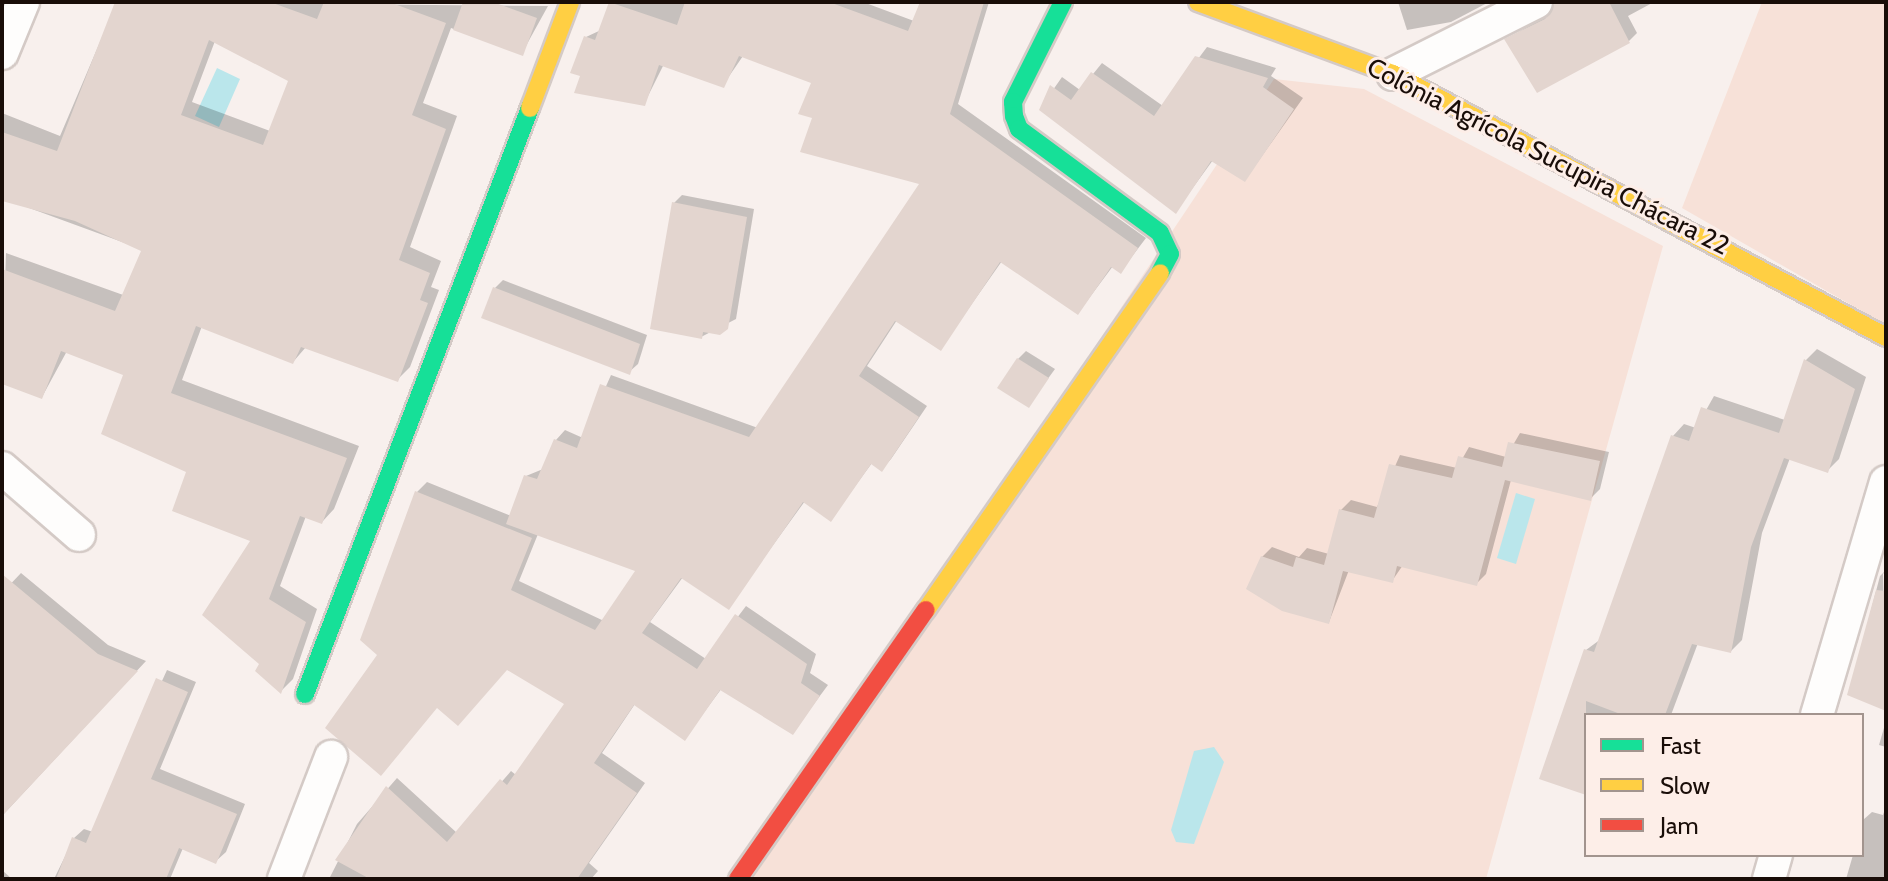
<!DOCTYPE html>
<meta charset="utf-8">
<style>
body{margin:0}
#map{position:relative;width:1888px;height:881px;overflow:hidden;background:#f8f0ed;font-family:Cabin,sans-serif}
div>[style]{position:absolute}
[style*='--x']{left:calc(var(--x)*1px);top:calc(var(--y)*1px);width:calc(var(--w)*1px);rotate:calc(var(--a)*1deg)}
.green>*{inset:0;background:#f7e1d8}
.water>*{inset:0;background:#bae6eb}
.shadow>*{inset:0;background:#0003}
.building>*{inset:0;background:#e3d5cf}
.roads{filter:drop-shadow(2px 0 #d4cac6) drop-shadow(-2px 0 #d4cac6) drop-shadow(0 2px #d4cac6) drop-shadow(0 -2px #d4cac6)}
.street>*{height:32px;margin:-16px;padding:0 16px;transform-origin:16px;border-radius:16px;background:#fefdfc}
.fast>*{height:18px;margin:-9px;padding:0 9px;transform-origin:9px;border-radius:9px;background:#16e098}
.slow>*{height:18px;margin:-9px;padding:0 9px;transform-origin:9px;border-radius:9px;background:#ffcf43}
.jam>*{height:18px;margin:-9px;padding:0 9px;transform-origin:9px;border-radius:9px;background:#f24e42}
span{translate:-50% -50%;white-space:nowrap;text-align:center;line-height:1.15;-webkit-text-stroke:6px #fdeee8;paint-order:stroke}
.street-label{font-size:26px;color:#190d08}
.frame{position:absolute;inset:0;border:4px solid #190d08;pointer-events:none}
.legend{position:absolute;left:1584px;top:713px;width:280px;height:144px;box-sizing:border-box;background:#fdeee8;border:2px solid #a2948e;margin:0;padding:10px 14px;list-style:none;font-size:24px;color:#190d08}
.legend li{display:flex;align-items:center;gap:16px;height:40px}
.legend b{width:40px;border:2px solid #a2948e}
</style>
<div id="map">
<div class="green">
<div style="clip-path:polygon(1762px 2px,1886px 2px,1886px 325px,1682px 208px)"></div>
<div style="clip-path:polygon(1274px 79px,1364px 89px,1663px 246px,1486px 879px,739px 879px)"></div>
</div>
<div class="water">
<div style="clip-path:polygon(217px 68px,240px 79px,219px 127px,195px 116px)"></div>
<div style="clip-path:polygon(1516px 493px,1535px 499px,1516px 564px,1497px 558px)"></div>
<div style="clip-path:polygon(1214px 747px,1224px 762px,1194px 844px,1176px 842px,1171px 830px,1194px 751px)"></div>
</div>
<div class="shadow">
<div style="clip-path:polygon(evenodd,117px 2px,548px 6px,522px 53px,451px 28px,423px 103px,457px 116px,410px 247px,441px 261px,431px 287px,439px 290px,410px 367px,397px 380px,306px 347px,293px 362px,202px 326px,182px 380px,359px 446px,334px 509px,322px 522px,306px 516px,280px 586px,317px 609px,293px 679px,281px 691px,262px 664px,253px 540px,189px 471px,125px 374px,67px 351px,42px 397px,2px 380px,6px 253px,126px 296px,144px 250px,2px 198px,2px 113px,60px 136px,117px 2px,215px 41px,290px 80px,270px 131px,192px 102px,215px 41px)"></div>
<div style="clip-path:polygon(evenodd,611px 2px,863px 2px,914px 21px,922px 2px,989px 2px,958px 104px,1146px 238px,1121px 271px,1113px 266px,1078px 313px,1002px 261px,940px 349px,897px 320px,867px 366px,927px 406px,891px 459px,882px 469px,872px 463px,831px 519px,805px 501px,728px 607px,683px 577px,650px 622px,706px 659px,746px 606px,816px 654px,810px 673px,828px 685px,793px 732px,722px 688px,685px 738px,635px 704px,602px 753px,645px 783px,589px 863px,598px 871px,591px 879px,329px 879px,357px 824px,397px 778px,457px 833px,511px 771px,516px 775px,567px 704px,508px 668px,380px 655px,417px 492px,427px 482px,511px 516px,526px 476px,543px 469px,556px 440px,565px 430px,583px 438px,611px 375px,758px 428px,923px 183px,814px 116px,814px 81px,743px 56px,723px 85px,664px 64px,644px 104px,583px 75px,586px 37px,601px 30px,611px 2px,538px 534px,638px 570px,604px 621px,519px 581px,538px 534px)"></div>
<div style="clip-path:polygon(1398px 2px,1489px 2px,1451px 22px,1407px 30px)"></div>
<div style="clip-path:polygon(1552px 2px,1654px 2px,1628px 16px,1637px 33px,1629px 41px,1507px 40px,1553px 10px)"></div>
<div style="clip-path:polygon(1207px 47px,1276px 68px,1271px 76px,1303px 98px,1245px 180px,1213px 160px,1176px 211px,1041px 107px,1062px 77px,1080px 90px,1102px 63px,1163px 106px)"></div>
<div style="clip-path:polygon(682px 195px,754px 209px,736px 319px,701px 337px,674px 203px)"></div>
<div style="clip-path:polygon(503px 280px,647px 335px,638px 364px,629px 372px,495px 288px)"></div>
<div style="clip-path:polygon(1817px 349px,1866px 377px,1839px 459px,1828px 470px,1790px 458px,1762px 533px,1742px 640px,1731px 651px,1698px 643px,1671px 715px,1586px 715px,1581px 791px,1586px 650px,1601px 639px,1673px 436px,1684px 424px,1696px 428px,1714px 396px,1785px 420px,1806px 360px)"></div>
<div style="clip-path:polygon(1026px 351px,1055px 369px,1028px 406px,1018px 359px)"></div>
<div style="clip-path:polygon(1520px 433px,1609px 452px,1600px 489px,1590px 499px,1511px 480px,1486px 574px,1476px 584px,1403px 565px,1392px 581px,1349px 570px,1329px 622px,1262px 557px,1272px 547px,1299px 557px,1307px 548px,1329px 554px,1341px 510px,1351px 500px,1377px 507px,1400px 455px,1457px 468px,1469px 447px,1506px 457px)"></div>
<div style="clip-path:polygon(1886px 570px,1883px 574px,1886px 709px,1849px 694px,1880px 576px)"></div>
<div style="clip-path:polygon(21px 573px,108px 645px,146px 661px,2px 816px,2px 593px)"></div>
<div style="clip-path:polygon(167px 670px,196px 682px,160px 769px,245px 804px,226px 852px,216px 861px,183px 848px,170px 879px,54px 879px,74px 838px,84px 829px,93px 832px)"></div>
<div style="clip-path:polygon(1886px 721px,1886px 747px,1879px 745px)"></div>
<div style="clip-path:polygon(1886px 806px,1886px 879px,1846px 879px,1853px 855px,1862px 855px,1863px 820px,1872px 812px,1883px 815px)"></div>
<div style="clip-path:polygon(2px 870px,12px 879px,2px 879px)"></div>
</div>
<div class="building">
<div style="clip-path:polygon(evenodd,115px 2px,270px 2px,317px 19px,324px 2px,389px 2px,446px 23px,412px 115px,446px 129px,399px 260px,430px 273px,420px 300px,428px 303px,398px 382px,301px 347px,293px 364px,196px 326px,171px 393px,347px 458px,322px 524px,300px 516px,269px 599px,306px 622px,281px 694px,255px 671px,259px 664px,202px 615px,250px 541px,172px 511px,186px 472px,101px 434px,123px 375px,61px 351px,42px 399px,2px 384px,2px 269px,115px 311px,141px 251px,75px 221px,2px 201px,2px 132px,57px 151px,115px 2px,209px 40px,288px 81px,263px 145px,181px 115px,209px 40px)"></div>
<div style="clip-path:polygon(463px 2px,493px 2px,537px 18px,523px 56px,453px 30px)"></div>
<div style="clip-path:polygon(609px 2px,677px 25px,685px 2px,829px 2px,908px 31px,920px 2px,984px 2px,950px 114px,1138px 248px,1121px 274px,1111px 267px,1078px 315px,1000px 262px,941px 351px,895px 321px,859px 376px,919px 417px,882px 472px,871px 464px,831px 522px,803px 502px,729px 610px,681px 578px,642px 633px,697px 669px,735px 614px,807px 664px,801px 683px,820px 696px,793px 735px,720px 690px,685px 741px,634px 705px,594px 763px,637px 793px,577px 879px,370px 879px,335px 860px,386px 786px,447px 842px,500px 779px,507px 785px,564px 704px,507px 670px,458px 726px,437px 708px,381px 776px,325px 728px,377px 655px,360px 640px,415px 491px,532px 538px,511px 590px,595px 630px,635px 571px,506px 524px,524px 475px,537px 479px,554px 439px,577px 448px,600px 384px,749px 437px,919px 184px,800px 152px,812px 118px,798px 114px,811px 83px,739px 56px,724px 88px,659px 65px,645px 106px,574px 93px,580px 76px,570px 73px,584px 36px,595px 40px)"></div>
<div style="clip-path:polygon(1555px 2px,1609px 2px,1630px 43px,1537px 93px,1504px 39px,1545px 19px)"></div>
<div style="clip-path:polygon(1195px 56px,1268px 78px,1263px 87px,1294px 109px,1245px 182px,1211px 161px,1176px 214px,1039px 110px,1050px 85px,1071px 100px,1091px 72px,1154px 116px)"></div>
<div style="clip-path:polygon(672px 202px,747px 217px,728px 329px,720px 335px,703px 332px,702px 339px,650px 329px)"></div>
<div style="clip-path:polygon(493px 287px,640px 344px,630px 375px,481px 318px)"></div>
<div style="clip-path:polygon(1017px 358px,1049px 378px,1029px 408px,997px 388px)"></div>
<div style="clip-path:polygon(1804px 359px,1855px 389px,1828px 473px,1784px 458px,1751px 547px,1731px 653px,1692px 644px,1665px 715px,1623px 715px,1586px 701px,1586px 795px,1539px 779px,1584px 649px,1594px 652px,1671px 435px,1689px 441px,1701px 407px,1779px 433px)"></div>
<div style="clip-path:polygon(1508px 442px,1600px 461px,1591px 501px,1505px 480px,1477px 586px,1397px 566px,1393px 583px,1343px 571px,1329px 624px,1282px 611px,1246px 589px,1261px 556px,1293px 567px,1296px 557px,1324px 565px,1339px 509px,1374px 518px,1389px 464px,1452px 478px,1458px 456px,1502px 467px)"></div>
<div style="clip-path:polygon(2px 574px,98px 654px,138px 671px,2px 816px)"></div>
<div style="clip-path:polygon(1876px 590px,1886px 591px,1886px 711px,1847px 695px)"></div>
<div style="clip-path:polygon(156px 678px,188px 692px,151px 779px,237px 814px,216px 864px,179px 848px,166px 879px,56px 879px,72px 837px,86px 843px)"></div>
</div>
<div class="roads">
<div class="street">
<div style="--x:2;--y:53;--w:55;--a:-67.6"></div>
<div style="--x:1393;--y:74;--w:160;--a:-26.7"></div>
<div style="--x:2;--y:468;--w:102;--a:41"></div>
<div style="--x:1817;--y:715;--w:243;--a:-73.5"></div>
<div style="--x:284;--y:879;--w:131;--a:-68.9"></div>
<div style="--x:1769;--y:879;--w:25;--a:-74"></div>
</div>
<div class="fast">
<div style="--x:1063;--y:2;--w:112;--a:116.6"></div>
<div style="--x:1013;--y:102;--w:14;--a:86"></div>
<div style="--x:1014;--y:116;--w:14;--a:69"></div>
<div style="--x:1019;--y:129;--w:175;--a:36.4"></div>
<div style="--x:1160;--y:233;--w:23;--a:65"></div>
<div style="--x:1170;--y:254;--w:21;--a:118"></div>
<div style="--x:305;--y:694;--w:628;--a:-69"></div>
</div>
<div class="slow">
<div style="--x:1198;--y:2;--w:208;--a:20.3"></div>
<div style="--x:1393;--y:74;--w:559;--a:28.08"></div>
<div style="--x:530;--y:108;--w:113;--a:-69.3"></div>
<div style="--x:926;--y:610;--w:410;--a:-55.2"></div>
</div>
<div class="jam">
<div style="--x:738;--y:879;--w:328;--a:-55.1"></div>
</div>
</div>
<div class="street-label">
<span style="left:1548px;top:157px;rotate:27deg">Colônia Agrícola Sucupira Chácara 22</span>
</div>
<div class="frame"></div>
<ul class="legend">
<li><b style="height:10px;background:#16e098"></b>Fast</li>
<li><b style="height:10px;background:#ffcf43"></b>Slow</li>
<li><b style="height:10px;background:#f24e42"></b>Jam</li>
</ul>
</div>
